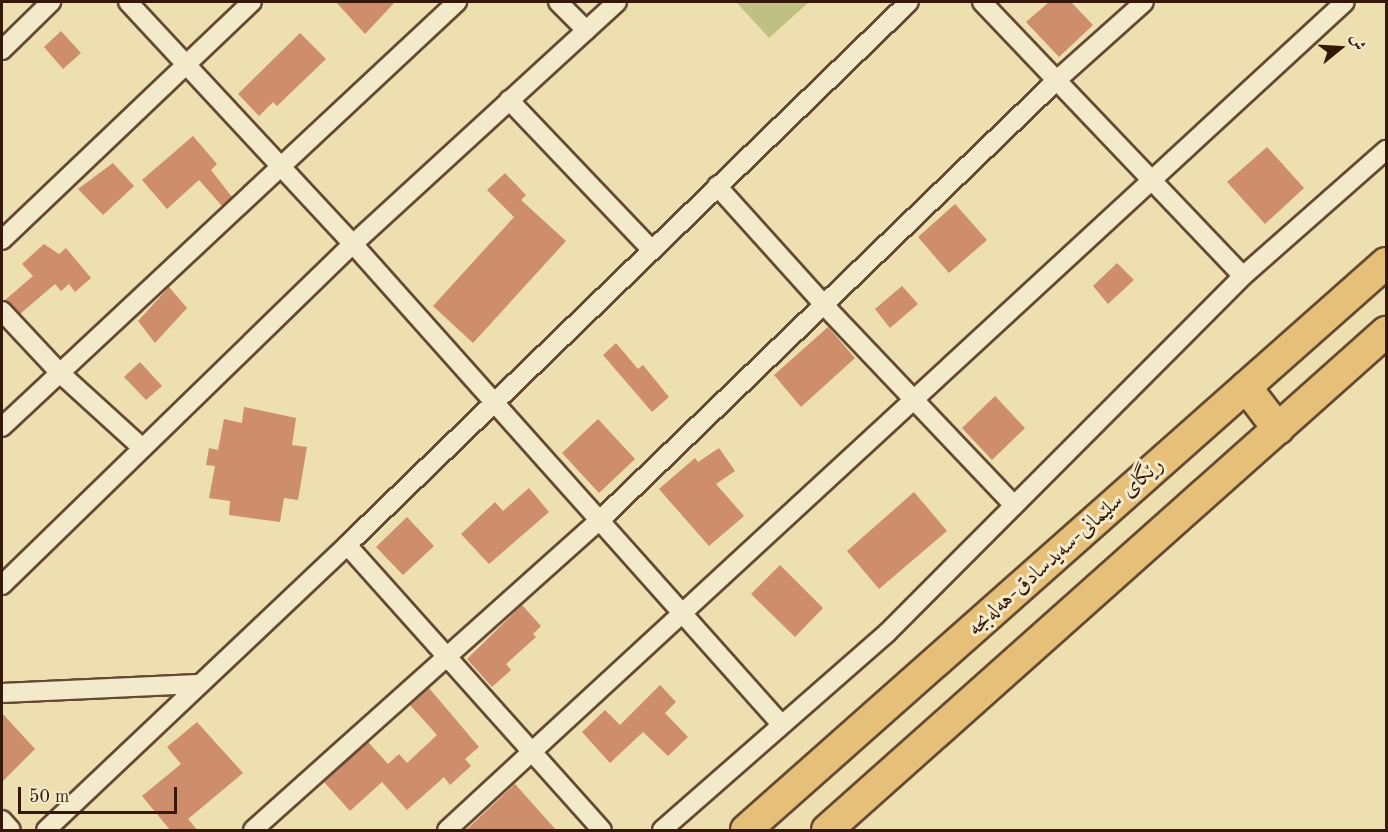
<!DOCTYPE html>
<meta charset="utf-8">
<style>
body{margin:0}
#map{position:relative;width:1388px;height:832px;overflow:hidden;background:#eddfaf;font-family:"Old Standard TT",Amiri,serif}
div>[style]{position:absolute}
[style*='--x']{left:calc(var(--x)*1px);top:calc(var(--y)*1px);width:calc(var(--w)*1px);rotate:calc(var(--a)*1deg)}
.green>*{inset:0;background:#c0c085}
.building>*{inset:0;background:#ce8d6b}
.roads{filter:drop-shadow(2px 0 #644a33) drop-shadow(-2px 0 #644a33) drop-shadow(0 2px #644a33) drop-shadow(0 -2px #644a33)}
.minor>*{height:18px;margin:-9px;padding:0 9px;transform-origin:9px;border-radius:9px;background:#f3eacb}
.trunk>*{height:30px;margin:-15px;padding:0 15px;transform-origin:15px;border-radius:15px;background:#e6c078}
span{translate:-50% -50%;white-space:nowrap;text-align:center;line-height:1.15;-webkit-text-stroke:6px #f3eacb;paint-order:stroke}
.street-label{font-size:22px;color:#36180a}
.frame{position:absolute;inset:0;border:3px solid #36180a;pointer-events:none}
.north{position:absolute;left:1310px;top:18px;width:60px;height:60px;-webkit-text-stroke:4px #f3eacb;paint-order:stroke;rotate:72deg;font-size:16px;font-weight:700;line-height:24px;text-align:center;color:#36180a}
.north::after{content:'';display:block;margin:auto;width:21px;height:27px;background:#36180a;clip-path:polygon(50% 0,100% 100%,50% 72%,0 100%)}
.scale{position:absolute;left:18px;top:787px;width:159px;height:27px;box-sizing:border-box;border:3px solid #36180a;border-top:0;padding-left:8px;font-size:18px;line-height:21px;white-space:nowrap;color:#36180a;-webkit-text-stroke:4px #f3eacb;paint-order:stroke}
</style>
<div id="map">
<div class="green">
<div style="clip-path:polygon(736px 2px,809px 2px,769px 38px)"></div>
</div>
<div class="building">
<div style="clip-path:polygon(336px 2px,395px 2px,365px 34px)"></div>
<div style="clip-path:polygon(1049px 2px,1071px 2px,1093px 25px,1059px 57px,1026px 22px)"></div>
<div style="clip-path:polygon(61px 31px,81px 53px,63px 69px,44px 47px)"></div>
<div style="clip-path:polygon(300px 33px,326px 59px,277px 106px,273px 102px,259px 116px,238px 94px)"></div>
<div style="clip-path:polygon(193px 136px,217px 164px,211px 170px,232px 197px,222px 206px,199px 180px,167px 209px,142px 180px)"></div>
<div style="clip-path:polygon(1267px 147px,1304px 188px,1265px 224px,1227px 182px)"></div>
<div style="clip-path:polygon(113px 163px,134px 186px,103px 215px,78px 189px)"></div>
<div style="clip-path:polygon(505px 173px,526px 195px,521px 200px,566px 241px,473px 343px,433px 306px,514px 217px,487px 190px)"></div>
<div style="clip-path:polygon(955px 204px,987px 240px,949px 273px,918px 237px)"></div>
<div style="clip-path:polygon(44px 244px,59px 254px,66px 248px,91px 278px,75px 292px,69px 284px,61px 291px,55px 284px,20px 314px,5px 300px,33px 276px,22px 264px)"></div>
<div style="clip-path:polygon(1117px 263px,1134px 280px,1108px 304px,1093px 286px)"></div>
<div style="clip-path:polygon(902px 286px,918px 304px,890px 328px,875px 309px)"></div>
<div style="clip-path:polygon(169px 287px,187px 308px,155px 343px,138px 321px)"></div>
<div style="clip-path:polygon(828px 327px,855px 358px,801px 407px,774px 375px)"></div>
<div style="clip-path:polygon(616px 343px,638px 369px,643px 365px,669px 397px,652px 412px,603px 355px)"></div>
<div style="clip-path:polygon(140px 362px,162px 386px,146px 400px,124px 377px)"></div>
<div style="clip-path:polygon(995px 396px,1025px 428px,992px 460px,962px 428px)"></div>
<div style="clip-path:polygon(244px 407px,296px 418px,292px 445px,307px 447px,298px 500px,284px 498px,280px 522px,229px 515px,230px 501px,209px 498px,215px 466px,206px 465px,209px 448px,218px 450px,224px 419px,242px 423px)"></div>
<div style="clip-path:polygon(598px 419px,635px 459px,599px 493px,562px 453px)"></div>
<div style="clip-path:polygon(719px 448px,735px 471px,716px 484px,744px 516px,709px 546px,659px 489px,695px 458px,698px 462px)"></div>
<div style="clip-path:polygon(529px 488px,549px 512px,489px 564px,461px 534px,495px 502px,503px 511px)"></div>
<div style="clip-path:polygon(914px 492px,947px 531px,879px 589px,847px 551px)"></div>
<div style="clip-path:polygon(407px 517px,434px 546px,403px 575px,376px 547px)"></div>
<div style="clip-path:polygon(780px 565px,823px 608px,795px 637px,751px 594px)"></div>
<div style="clip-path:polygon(522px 605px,541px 626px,533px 634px,536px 637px,506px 664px,511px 670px,492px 687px,467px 659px)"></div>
<div style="clip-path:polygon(660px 685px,676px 702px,665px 713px,688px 737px,668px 756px,643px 732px,610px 763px,582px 732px,605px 710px,620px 725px)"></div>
<div style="clip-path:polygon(429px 688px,479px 747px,465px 759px,471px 766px,450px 785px,444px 777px,407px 810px,382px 782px,350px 811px,324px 782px,368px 742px,388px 764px,399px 754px,407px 763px,437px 735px,410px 705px)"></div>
<div style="clip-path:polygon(2px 713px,35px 749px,2px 782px)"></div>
<div style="clip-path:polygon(197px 722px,243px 773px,188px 819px,198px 831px,171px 831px,142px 796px,181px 764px,167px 747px)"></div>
<div style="clip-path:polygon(515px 784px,557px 831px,465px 831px)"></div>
</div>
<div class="roads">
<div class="minor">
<div style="--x:128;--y:2;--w:330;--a:47.1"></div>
<div style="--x:353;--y:244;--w:643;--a:48.28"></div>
<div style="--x:558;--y:2;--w:40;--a:45"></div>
<div style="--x:982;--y:2;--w:378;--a:46.4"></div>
<div style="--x:2;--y:50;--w:69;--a:-44.4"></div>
<div style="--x:509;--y:100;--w:206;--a:46.4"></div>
<div style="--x:717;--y:186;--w:160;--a:48"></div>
<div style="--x:824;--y:305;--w:276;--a:46.5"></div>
<div style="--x:2;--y:240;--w:345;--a:-43.6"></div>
<div style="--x:2;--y:311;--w:86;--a:46.9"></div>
<div style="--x:61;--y:374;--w:107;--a:42.3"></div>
<div style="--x:2;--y:427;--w:623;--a:-43.05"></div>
<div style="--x:347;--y:545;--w:382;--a:48.2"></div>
<div style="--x:2;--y:585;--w:489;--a:-44.2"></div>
<div style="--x:353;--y:244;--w:358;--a:-42.5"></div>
<div style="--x:2;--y:693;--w:196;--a:-2.6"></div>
<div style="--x:2;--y:820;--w:13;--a:48"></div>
<div style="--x:46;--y:830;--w:415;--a:-43.4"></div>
<div style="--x:347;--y:545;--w:781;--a:-44.01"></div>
<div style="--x:253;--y:830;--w:462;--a:-41.8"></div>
<div style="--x:598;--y:522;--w:639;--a:-43.92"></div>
<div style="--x:1058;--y:79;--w:115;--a:-41.8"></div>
<div style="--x:447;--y:830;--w:1221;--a:-42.68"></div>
<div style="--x:662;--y:830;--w:299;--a:-41.2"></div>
<div style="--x:887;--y:633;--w:504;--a:-45.08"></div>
<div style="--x:1243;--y:276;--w:191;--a:-41.4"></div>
</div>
<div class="trunk">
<div style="--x:1246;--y:387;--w:53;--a:52.7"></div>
<div style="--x:746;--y:830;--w:855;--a:-41.54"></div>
<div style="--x:827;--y:830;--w:749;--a:-41.7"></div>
</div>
</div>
<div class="street-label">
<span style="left:1066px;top:547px;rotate:-42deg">رێگای سلێمانی-سەیدسادق-هەلەبجە</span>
</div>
<div class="frame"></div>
<div class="north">ش</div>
<div class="scale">50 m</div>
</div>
